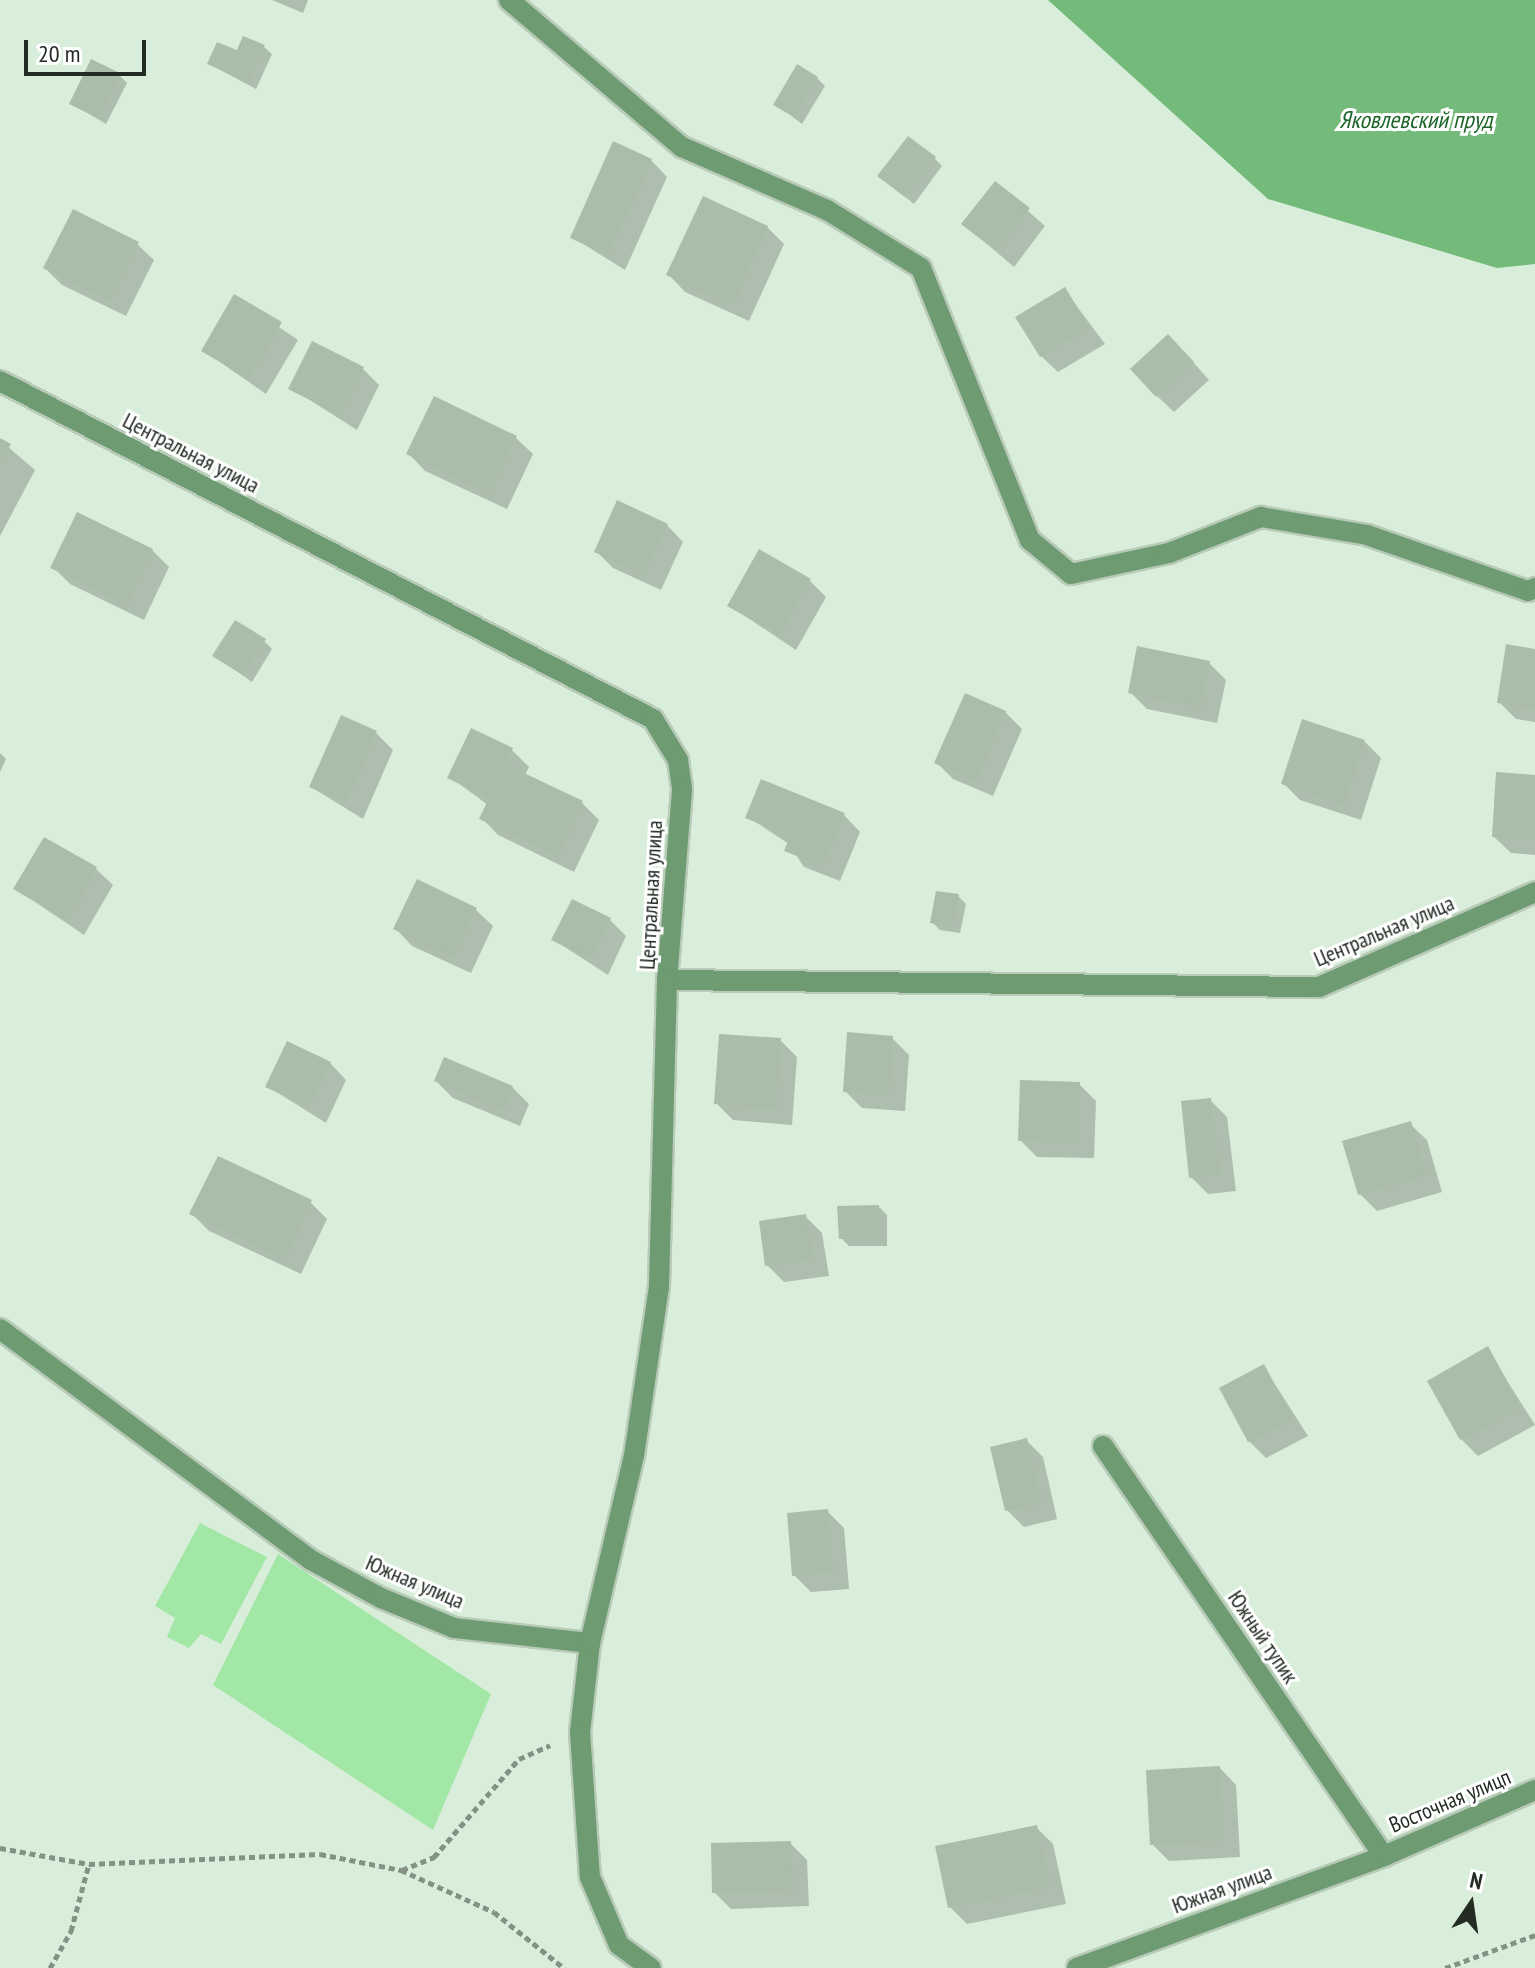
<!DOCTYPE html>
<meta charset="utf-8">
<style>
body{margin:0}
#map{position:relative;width:1535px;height:1968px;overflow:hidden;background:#d9eeda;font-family:"PT Sans Narrow",sans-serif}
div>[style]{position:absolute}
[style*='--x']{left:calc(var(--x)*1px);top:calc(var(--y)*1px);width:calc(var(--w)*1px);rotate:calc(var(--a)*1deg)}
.green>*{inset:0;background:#a2e7a6}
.water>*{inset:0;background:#74ba7a}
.shadow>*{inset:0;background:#0003}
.building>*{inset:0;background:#a9bda9}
.path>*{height:5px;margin-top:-2.5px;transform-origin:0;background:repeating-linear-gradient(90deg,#839284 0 6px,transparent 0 10px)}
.roads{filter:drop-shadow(2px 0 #b8cbb9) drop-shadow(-2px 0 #b8cbb9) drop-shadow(0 2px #b8cbb9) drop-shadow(0 -2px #b8cbb9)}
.minor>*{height:20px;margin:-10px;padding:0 10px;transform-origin:10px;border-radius:10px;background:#6e9b71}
span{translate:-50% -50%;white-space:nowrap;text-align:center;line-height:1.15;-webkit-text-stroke:6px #fff;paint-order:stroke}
.street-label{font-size:22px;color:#232b23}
.water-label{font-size:24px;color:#1e662a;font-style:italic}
.north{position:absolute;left:1431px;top:1864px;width:80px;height:80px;-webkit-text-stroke:6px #fff;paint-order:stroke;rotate:13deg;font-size:22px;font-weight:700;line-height:32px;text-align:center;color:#232b23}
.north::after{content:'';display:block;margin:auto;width:28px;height:36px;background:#232b23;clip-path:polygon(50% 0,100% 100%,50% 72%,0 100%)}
.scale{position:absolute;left:24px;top:40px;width:122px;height:36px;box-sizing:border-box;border:4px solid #232b23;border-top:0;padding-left:10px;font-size:24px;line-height:28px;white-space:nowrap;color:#232b23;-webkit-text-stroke:6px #fff;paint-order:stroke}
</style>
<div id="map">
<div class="green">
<div style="clip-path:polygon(200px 1523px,267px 1557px,221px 1644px,201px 1634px,189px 1648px,167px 1637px,175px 1618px,155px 1606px)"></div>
<div style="clip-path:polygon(278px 1554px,491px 1694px,433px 1830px,213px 1685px)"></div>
</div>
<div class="water">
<div style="clip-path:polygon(1048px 0,1535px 0,1535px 264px,1497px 268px,1268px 199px)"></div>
</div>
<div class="shadow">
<div style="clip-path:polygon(272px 0,308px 0,303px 13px)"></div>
<div style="clip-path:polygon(264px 47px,272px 54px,256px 89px,209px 64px)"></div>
<div style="clip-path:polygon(119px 75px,127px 83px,106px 124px,72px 104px)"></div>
<div style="clip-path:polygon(817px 78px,825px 86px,802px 124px,776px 104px)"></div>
<div style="clip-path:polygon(934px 158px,942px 166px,914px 204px,879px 176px)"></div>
<div style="clip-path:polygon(651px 160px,667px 177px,625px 270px,572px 237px)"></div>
<div style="clip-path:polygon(996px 183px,1045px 226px,1014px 267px,964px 224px)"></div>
<div style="clip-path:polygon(767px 227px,784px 244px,749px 321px,685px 292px,669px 275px)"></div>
<div style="clip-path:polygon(137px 244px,154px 260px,126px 316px,62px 285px,45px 268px)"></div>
<div style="clip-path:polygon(1064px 289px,1105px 344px,1058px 372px,1041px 356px)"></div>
<div style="clip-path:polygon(235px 297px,298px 340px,266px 394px,204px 351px)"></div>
<div style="clip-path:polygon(1185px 353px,1209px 380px,1174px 412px,1157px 396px)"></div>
<div style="clip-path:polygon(362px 368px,379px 385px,357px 430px,291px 388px)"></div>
<div style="clip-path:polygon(516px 438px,533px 454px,507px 509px,425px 471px,409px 454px)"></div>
<div style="clip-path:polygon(0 440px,35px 470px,0 536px)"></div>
<div style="clip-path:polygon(667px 525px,683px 542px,661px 590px,613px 568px,596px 551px)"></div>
<div style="clip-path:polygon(152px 550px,169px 567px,144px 620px,70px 584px,53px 567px)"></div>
<div style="clip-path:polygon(809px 580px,826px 597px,796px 650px,730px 606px)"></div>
<div style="clip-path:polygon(264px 641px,272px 649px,252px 682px,215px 656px)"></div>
<div style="clip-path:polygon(1535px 651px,1535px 722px,1516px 719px,1499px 702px)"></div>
<div style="clip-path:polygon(1209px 663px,1226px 680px,1217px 723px,1147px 709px,1130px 692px)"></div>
<div style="clip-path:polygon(1005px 712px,1022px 729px,993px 796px,953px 779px,936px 762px)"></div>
<div style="clip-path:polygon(472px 730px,512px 750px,529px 767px,525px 775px,582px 803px,599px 820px,574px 872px,498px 835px,482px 818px,488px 805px,450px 777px)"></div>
<div style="clip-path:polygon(376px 733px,393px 750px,363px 819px,311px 787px)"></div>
<div style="clip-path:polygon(1364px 741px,1381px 758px,1361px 820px,1300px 800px,1283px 783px)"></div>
<div style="clip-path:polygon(0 753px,6px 759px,0 772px)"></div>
<div style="clip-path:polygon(1535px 777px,1535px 855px,1511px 853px,1494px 837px)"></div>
<div style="clip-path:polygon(844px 815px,860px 832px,840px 881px,804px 867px,789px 844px,748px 817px)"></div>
<div style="clip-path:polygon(96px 869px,113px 885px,84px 935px,16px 889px)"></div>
<div style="clip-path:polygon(958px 896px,966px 904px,960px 933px,940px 930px,932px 922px)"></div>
<div style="clip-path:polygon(476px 910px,493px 926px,471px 973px,412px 946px,396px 929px)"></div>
<div style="clip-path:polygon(609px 919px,626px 936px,608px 975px,554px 940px)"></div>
<div style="clip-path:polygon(892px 1038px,909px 1055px,905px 1111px,862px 1108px,845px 1091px)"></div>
<div style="clip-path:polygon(780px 1040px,797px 1057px,792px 1125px,733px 1120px,716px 1103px)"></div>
<div style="clip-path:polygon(330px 1063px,346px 1080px,326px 1123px,267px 1086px)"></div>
<div style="clip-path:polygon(436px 1081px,512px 1087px,529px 1104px,520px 1126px,453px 1098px)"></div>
<div style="clip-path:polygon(1079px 1084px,1096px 1101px,1094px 1158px,1037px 1157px,1020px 1140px)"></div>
<div style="clip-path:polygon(1210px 1100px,1227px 1117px,1236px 1191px,1208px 1194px,1191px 1177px)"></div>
<div style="clip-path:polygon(1410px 1124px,1427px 1140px,1442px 1192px,1377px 1211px,1360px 1194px)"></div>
<div style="clip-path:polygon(310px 1202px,327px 1219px,301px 1274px,209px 1231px,192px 1214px)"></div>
<div style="clip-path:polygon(879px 1207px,887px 1215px,887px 1246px,849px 1246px,841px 1238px)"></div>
<div style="clip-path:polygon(805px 1216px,822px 1233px,829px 1276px,784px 1282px,767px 1265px)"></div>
<div style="clip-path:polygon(1487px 1349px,1535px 1425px,1478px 1456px,1461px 1439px)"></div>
<div style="clip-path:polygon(1264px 1367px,1308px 1436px,1266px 1458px,1249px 1441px)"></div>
<div style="clip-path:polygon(1027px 1441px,1043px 1457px,1057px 1519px,1024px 1527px,1007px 1510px)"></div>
<div style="clip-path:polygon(828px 1512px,844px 1528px,849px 1589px,811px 1592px,794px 1575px)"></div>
<div style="clip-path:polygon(1220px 1768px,1236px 1785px,1240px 1857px,1169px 1861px,1152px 1844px)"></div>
<div style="clip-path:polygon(1036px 1827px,1053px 1844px,1066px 1904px,967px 1924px,950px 1907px)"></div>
<div style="clip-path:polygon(790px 1843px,807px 1860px,809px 1906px,731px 1909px,714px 1892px)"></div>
</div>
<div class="building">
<div style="clip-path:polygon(243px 36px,265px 45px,248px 82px,207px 64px,217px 42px,237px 50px)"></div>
<div style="clip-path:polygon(91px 59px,120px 73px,98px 118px,69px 104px)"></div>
<div style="clip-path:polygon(797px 64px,818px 77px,794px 117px,773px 105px)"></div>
<div style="clip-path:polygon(908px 136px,936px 157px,905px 197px,877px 176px)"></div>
<div style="clip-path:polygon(613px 141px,652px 159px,608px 255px,570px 238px)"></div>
<div style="clip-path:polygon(995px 181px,1030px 208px,996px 251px,961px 224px)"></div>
<div style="clip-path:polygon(703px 196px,768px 226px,732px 306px,666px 275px)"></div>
<div style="clip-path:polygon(73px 209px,139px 242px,109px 301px,43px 268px)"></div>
<div style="clip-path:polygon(1065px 287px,1089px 327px,1040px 357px,1015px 317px)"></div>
<div style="clip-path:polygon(234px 294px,282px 322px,249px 379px,201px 351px)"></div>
<div style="clip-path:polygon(1168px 334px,1194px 362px,1156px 397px,1130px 369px)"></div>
<div style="clip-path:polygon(312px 341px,364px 367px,340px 415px,288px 389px)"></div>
<div style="clip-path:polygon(434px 396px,517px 436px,490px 493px,406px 454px)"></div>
<div style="clip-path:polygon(0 438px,11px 444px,0 464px)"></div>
<div style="clip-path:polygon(617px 500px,668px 524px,644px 574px,594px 552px)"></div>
<div style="clip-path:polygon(77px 512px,153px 549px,127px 604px,50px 568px)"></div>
<div style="clip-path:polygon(759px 549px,811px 579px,779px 635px,727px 606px)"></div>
<div style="clip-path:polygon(235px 620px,266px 639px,243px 675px,212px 656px)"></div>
<div style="clip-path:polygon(1506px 644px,1535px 649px,1535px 708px,1497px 703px)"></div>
<div style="clip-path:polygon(1137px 646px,1210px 661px,1200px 707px,1128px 693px)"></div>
<div style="clip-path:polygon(965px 693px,1006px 711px,976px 781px,934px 763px)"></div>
<div style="clip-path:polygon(341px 715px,377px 731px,346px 803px,309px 787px)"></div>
<div style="clip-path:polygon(1302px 719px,1365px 740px,1344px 805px,1281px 784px)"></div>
<div style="clip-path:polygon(471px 728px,513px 748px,505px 764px,583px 801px,557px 856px,479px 819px,489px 798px,447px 778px)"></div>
<div style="clip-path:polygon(1496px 772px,1535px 775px,1535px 839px,1492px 837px)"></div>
<div style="clip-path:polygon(761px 779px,845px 813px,823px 866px,784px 851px,790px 836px,745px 818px)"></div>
<div style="clip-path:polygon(44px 837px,97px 867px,67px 920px,13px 889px)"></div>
<div style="clip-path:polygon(417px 879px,477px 908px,453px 958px,393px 929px)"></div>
<div style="clip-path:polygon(936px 891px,959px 894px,952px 927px,930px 923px)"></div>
<div style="clip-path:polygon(572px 899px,611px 918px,591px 959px,551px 940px)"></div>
<div style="clip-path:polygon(847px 1032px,893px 1036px,889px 1095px,843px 1092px)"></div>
<div style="clip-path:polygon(719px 1034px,781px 1038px,776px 1109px,714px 1104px)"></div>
<div style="clip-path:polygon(287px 1041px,331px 1062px,309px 1107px,265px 1087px)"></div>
<div style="clip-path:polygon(444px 1057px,513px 1086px,503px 1110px,434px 1081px)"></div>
<div style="clip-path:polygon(1020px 1080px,1080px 1082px,1078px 1142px,1018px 1141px)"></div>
<div style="clip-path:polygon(1211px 1098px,1220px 1175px,1189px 1178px,1181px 1101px)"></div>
<div style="clip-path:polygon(1411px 1121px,1427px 1175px,1358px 1195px,1342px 1141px)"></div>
<div style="clip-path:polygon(218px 1156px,312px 1200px,284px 1259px,189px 1214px)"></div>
<div style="clip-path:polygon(879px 1205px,880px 1238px,839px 1239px,837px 1206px)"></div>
<div style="clip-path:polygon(806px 1214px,813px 1259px,765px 1266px,759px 1221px)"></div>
<div style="clip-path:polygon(1488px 1346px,1521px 1407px,1460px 1440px,1427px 1381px)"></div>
<div style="clip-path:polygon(1264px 1364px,1293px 1419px,1248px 1442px,1219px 1388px)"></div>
<div style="clip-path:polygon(1027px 1438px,1042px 1503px,1005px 1511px,990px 1447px)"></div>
<div style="clip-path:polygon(828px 1509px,833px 1572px,792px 1576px,787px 1513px)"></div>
<div style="clip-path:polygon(1220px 1766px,1224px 1841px,1150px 1845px,1146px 1770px)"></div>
<div style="clip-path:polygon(1037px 1825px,1050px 1887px,948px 1908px,935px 1846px)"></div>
<div style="clip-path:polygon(791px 1841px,793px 1890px,712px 1893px,711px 1843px)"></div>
</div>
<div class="path">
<div style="--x:0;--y:1848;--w:90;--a:10.2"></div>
<div style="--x:89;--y:1864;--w:231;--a:-2.5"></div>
<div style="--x:320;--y:1854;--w:83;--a:11.2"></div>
<div style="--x:401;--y:1870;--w:102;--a:24.3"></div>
<div style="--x:494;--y:1912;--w:90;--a:38.7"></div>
<div style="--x:402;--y:1870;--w:35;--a:-22"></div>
<div style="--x:434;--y:1857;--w:130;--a:-49.1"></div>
<div style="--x:519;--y:1759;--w:34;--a:-24"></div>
<div style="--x:50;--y:1968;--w:43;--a:-60.4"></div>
<div style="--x:71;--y:1931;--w:69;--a:-75"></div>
<div style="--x:1445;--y:1968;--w:96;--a:-20.1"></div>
</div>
<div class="roads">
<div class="minor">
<div style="--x:509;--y:0;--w:227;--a:40.4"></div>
<div style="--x:682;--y:147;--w:158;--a:23.5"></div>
<div style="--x:827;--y:210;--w:110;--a:31.7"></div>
<div style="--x:921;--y:268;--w:293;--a:68.2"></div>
<div style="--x:1030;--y:540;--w:53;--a:39.7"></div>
<div style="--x:1071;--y:574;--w:100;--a:-12.1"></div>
<div style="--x:1169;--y:553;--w:99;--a:-21.4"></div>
<div style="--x:1261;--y:517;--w:108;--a:9.6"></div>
<div style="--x:1367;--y:535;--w:170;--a:19.2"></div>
<div style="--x:1528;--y:591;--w:8;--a:-23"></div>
<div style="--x:0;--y:381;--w:735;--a:27.37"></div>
<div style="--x:653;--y:719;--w:48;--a:58.6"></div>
<div style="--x:678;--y:760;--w:30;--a:82"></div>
<div style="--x:682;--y:790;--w:191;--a:94.5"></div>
<div style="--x:667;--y:980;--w:652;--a:0.62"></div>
<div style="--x:1319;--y:987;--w:236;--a:-23.7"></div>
<div style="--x:0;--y:1329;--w:387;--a:36.6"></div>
<div style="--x:311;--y:1560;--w:80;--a:28.5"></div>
<div style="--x:381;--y:1598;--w:79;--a:22.3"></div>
<div style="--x:454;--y:1628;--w:137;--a:6.3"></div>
<div style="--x:590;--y:1643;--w:90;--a:96.4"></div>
<div style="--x:580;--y:1732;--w:145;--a:86.1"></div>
<div style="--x:590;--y:1877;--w:74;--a:66.9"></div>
<div style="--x:619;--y:1945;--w:39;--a:36"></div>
<div style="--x:1103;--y:1446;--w:497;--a:55.6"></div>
<div style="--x:590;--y:1643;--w:192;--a:-76.8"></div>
<div style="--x:634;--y:1456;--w:172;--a:-81.6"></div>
<div style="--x:659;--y:1286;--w:306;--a:-88.5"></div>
<div style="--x:1077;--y:1968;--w:327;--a:-20"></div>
<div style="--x:1384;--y:1856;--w:165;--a:-23.6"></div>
</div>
</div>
<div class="street-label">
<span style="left:191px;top:453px;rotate:27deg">Центральная улица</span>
<span style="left:651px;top:895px;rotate:-87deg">Центральная улица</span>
<span style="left:1384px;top:931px;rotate:-23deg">Центральная улица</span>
<span style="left:415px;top:1582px;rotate:23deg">Южная улица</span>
<span style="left:1263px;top:1637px;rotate:56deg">Южный тупик</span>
<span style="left:1450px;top:1801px;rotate:-23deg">Восточная улицп</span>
<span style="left:1222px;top:1889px;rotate:-20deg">Южная улица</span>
</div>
<div class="water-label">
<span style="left:1416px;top:120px">Яковлевский пруд</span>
</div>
<div class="north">N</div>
<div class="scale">20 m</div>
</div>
